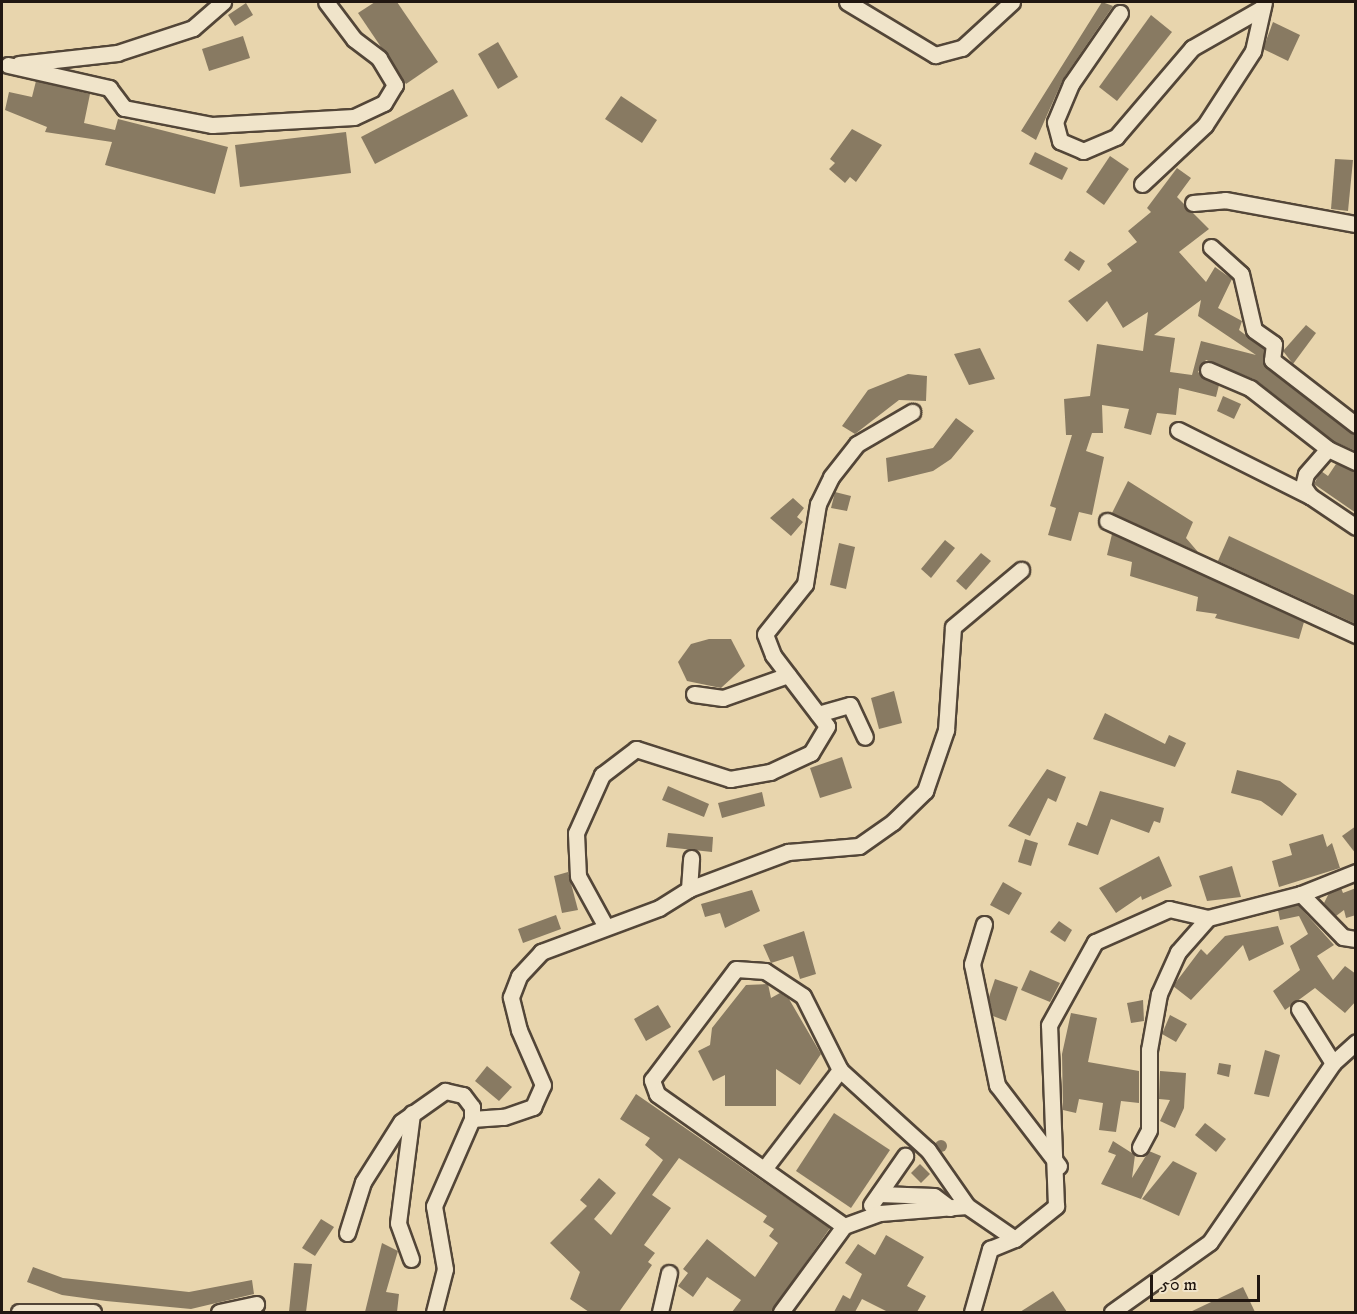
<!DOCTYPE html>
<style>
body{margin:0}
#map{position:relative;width:1357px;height:1314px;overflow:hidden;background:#e8d5ad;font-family:"IM FELL DW Pica",serif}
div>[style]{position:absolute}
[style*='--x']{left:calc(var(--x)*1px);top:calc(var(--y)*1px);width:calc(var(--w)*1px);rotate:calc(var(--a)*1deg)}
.building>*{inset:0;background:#887a62}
.round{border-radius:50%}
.roads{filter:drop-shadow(2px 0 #534638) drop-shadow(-2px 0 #534638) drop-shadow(0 2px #534638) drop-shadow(0 -2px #534638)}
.minor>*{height:15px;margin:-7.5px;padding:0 7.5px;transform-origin:7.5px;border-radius:7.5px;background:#f0e4ca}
span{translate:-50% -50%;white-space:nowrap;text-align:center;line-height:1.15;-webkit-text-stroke:4.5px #f0e4ca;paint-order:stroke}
.frame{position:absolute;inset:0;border:3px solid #211711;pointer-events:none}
.scale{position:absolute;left:1150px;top:1275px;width:110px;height:27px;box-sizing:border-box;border:3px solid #211711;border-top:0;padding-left:8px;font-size:18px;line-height:21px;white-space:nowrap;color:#211711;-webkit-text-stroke:4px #f0e4ca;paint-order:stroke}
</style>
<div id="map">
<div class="building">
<div style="clip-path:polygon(375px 2px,397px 2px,438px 62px,406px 84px,358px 13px)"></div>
<div style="clip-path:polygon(1102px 2px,1113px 6px,1063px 79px,1036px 140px,1021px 131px)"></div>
<div style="clip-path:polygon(246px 3px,253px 15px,235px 26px,228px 15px)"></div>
<div style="clip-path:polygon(1151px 15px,1172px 32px,1117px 101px,1099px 87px)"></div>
<div style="clip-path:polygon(1273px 22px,1300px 35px,1288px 61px,1263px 49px)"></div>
<div style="clip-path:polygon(243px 36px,250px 58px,209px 71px,202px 49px)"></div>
<div style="clip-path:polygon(498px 42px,518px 77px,498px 89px,478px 54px)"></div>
<div style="clip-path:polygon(36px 81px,90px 94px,84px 123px,115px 130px,118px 119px,228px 147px,215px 194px,105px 165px,112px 142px,45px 132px,47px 127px,5px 110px,9px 92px,32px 97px)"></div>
<div style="clip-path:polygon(453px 89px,468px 116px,375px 164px,361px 137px)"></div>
<div style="clip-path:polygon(621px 96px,657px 120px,642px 143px,605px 119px)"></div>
<div style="clip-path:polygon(852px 129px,882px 145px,856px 182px,850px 177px,845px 183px,829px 169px,835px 163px,830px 159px)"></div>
<div style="clip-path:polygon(346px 132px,351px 173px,240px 187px,235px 145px)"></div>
<div style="clip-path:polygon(1035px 152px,1068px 168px,1062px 180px,1029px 164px)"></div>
<div style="clip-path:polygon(1110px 156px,1129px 169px,1104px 205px,1086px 192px)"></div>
<div style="clip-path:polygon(1335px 159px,1353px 160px,1348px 211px,1331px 209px)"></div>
<div style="clip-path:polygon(evenodd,1177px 168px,1191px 178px,1177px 197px,1209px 229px,1179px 252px,1206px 282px,1215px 267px,1232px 279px,1218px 308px,1242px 321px,1239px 330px,1264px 349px,1266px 368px,1356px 435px,1356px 451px,1333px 441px,1256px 380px,1206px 360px,1198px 372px,1219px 385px,1216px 397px,1179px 388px,1176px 415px,1157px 413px,1151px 435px,1124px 428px,1129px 409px,1102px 405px,1103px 433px,1092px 433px,1086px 451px,1104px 457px,1092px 515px,1079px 512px,1071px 541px,1048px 535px,1056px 508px,1050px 506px,1072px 435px,1066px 435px,1064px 399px,1090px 396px,1097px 344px,1143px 351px,1148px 312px,1123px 328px,1107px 301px,1087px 322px,1068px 301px,1112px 271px,1107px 264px,1137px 242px,1128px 231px,1151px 212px,1147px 208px,1177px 168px,1201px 300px,1198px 316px,1256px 355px,1201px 341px,1192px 375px,1170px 372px,1175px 338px,1154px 335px,1201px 300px)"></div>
<div style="clip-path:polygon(1070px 251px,1085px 261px,1079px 271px,1064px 260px)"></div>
<div style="clip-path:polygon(1306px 325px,1316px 333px,1293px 364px,1283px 351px)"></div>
<div style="clip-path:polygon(980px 348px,995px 379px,969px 385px,954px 354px)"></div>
<div style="clip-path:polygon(908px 374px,927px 376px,926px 401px,899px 400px,855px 434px,842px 426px,868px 390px)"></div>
<div style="clip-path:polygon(1223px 396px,1241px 404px,1234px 419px,1217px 411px)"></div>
<div style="clip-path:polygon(956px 418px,974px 431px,951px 459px,933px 471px,888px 482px,886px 458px,933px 448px)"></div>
<div style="clip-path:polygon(1336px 464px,1356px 472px,1356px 513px,1314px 484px,1321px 471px,1328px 476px)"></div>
<div style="clip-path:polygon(1128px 481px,1193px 522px,1186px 538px,1198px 552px,1112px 513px)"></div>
<div style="clip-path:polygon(835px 492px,851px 496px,847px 511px,831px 508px)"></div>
<div style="clip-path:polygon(793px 498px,804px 508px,797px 517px,803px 522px,791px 536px,770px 518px)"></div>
<div style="clip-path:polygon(1112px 534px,1304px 622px,1299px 639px,1215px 618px,1217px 614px,1196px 611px,1198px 597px,1130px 576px,1132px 562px,1107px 555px)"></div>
<div style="clip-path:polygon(1229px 536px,1356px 596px,1356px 624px,1218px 561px)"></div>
<div style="clip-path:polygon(945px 540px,955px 548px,931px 578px,921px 569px)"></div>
<div style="clip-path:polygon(839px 543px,855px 547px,846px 589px,830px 585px)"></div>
<div style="clip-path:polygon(981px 553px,991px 561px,966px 590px,956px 581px)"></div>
<div style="clip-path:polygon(709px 639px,731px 639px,745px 666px,721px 688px,687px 681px,678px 662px,691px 644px)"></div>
<div style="clip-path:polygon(894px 691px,902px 723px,879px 729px,871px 698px)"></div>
<div style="clip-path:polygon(1105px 713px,1165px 744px,1169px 735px,1186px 743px,1175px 767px,1093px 739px)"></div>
<div style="clip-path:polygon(842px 757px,852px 788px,820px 798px,810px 768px)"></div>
<div style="clip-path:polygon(1047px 769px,1066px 777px,1056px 802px,1048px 798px,1030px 836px,1008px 826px)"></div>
<div style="clip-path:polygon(1237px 770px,1280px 781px,1297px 794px,1282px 816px,1261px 801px,1231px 793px)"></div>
<div style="clip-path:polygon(668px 786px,709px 804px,704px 817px,662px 800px)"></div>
<div style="clip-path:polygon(1100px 791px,1164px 808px,1160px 823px,1154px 821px,1149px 833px,1111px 819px,1098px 855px,1068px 845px,1077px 822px,1087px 826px)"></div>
<div style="clip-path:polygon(762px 792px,765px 806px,722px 818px,718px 803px)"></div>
<div style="clip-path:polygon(1356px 826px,1356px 854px,1342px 836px)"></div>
<div style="clip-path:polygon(668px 833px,713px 837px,712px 852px,666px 847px)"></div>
<div style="clip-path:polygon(1323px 834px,1327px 847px,1332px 843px,1340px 868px,1279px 887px,1272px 861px,1292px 855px,1289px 844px)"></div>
<div style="clip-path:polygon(1025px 839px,1038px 843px,1031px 866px,1018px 862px)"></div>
<div style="clip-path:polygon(1159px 856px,1172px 886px,1142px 900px,1141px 896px,1116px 913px,1099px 888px)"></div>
<div style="clip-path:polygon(1232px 866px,1241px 897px,1207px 901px,1199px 876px)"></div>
<div style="clip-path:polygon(568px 872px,578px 910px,562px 913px,554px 876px)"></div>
<div style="clip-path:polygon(1003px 882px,1022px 893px,1009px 915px,990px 905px)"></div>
<div style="clip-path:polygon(1341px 888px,1343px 893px,1356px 888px,1356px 915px,1346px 918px,1344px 910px,1336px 916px,1324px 903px,1329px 893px)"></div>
<div style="clip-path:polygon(752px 890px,760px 911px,725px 928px,720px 913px,705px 917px,701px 904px)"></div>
<div style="clip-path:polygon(1298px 905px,1334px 945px,1317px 956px,1333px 980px,1345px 966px,1356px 974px,1356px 1001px,1345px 1013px,1315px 988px,1285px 1010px,1273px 991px,1300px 970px,1290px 946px,1308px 934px,1299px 916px,1280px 920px,1278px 910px)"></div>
<div style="clip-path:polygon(556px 915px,561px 929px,523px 943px,518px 929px)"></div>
<div style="clip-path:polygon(1059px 921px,1072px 930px,1065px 942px,1050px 932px)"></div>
<div style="clip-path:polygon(1278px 926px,1284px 944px,1249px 961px,1243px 945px,1191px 1000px,1173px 986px,1201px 949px,1207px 955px,1225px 936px)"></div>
<div style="clip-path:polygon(804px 931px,816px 974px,800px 979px,793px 956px,771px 963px,763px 945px)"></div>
<div style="clip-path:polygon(1030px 970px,1060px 983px,1050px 1002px,1021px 990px)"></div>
<div style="clip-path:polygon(995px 979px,1018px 987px,1006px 1021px,993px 1016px,989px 997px)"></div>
<div style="clip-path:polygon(768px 984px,771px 998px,780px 993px,789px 999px,821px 1054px,800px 1085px,776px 1069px,776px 1106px,725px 1106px,725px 1075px,713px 1081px,698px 1051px,710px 1045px,712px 1028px,746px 985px)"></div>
<div style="clip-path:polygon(1143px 1000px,1144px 1021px,1131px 1023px,1127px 1003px)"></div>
<div style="clip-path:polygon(658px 1005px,671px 1027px,646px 1041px,634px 1019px)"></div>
<div style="clip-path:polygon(1071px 1013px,1097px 1018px,1088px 1062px,1139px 1071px,1139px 1103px,1121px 1101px,1116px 1132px,1099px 1130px,1103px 1103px,1079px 1099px,1076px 1113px,1063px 1110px,1062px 1054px)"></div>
<div style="clip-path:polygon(1170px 1015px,1187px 1024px,1176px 1042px,1162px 1034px)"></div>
<div style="clip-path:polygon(1265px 1050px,1280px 1055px,1269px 1097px,1254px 1094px)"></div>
<div style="clip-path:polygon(1219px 1063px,1231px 1065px,1229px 1077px,1217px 1074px)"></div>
<div style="clip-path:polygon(487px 1066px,512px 1087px,499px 1101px,475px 1081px)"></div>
<div style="clip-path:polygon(1160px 1071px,1186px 1073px,1184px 1108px,1175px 1128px,1160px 1121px,1170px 1100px,1159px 1099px)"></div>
<div style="clip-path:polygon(636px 1094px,830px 1228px,771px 1312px,732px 1312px,741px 1300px,707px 1277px,693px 1297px,678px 1286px,688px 1273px,683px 1269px,707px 1239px,755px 1277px,778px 1243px,769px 1236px,774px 1229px,763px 1222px,767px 1216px,679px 1158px,652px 1195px,671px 1208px,644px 1245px,655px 1253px,648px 1262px,652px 1265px,619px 1312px,589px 1312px,570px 1299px,580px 1272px,550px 1243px,587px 1206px,580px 1200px,599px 1178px,616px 1193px,594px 1219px,611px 1235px,663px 1160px,645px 1145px,650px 1138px,620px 1119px)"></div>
<div style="clip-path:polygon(834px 1113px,890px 1150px,851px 1208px,796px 1171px)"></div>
<div style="clip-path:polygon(1205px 1123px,1226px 1139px,1216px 1152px,1195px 1135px)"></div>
<div class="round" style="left:935px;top:1140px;width:12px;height:12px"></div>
<div style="clip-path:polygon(1113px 1141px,1135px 1155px,1132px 1178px,1149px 1151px,1161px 1156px,1141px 1199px,1101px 1184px,1116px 1155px,1108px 1152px)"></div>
<div style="clip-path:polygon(1173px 1161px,1197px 1173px,1179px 1216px,1142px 1199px)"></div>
<div style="clip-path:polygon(920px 1164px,930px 1174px,921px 1183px,911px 1173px)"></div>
<div style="clip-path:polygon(321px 1219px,334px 1227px,315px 1256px,302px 1248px)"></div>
<div style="clip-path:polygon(886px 1235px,924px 1257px,907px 1286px,926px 1296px,917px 1312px,888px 1312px,862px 1299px,855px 1312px,834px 1312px,843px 1295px,850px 1299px,862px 1274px,845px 1263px,858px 1244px,875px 1255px)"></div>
<div style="clip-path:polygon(382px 1243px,398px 1251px,386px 1292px,399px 1294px,397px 1312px,365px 1312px)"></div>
<div style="clip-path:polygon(294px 1263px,312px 1264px,306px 1312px,289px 1312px)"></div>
<div style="clip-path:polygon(33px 1267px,63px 1278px,189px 1292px,252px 1280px,254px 1294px,191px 1309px,106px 1301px,62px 1295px,27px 1282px)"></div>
<div style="clip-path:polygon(1243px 1287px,1255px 1312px,1190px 1312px)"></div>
<div style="clip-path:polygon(1053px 1291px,1067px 1312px,1020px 1312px)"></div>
</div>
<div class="roads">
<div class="minor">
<div style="--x:847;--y:2;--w:103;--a:31.1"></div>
<div style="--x:935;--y:55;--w:28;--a:-15"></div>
<div style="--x:962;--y:48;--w:68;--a:-42.6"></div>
<div style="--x:1120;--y:13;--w:86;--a:124.6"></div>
<div style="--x:1071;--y:84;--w:41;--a:112.8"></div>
<div style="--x:1055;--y:122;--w:20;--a:75"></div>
<div style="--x:1060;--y:141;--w:25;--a:23"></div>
<div style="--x:1083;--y:151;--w:36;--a:-23"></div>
<div style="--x:1116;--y:137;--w:117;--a:-49.5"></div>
<div style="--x:1192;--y:48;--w:81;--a:-29.7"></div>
<div style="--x:19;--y:64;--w:99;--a:-6.4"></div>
<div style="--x:117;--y:53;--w:80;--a:-18.2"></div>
<div style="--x:193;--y:28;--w:40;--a:-41"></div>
<div style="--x:8;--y:65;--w:104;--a:12.8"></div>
<div style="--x:109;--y:88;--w:25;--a:53"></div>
<div style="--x:124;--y:108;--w:90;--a:10.9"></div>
<div style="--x:212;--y:125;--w:142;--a:-3.2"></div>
<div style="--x:354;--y:117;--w:33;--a:-25"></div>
<div style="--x:384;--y:103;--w:21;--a:-59"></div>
<div style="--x:395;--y:85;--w:31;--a:-121"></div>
<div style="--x:379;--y:58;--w:31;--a:-143"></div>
<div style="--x:354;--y:39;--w:46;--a:-127.1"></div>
<div style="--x:1142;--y:184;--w:86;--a:-43.1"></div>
<div style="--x:1205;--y:125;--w:88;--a:-57"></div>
<div style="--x:1253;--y:51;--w:50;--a:-77.3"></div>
<div style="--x:1193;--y:203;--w:32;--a:-5"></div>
<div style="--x:1225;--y:200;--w:133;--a:10.4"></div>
<div style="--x:1211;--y:247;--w:40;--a:42"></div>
<div style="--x:1241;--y:274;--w:57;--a:76.9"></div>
<div style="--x:1254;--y:330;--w:24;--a:35"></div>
<div style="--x:1274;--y:344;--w:16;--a:97"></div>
<div style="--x:1272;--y:360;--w:106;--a:37.7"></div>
<div style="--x:1208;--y:370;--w:46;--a:23.2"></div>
<div style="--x:1250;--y:388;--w:99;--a:38"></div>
<div style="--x:1328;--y:449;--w:31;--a:25"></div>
<div style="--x:1178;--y:430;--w:148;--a:26.6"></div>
<div style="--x:1310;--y:496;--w:55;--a:34"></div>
<div style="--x:1310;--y:496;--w:12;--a:-125"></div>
<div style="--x:1303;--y:486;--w:12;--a:-76"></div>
<div style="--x:1306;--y:474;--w:33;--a:-49"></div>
<div style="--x:1107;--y:521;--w:274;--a:24.6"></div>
<div style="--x:694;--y:694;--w:29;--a:8"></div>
<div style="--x:723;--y:698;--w:69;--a:-19.5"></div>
<div style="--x:818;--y:714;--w:33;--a:-16"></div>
<div style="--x:850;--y:705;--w:35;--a:65"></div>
<div style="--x:689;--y:889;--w:31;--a:-86"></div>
<div style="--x:1301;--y:894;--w:60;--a:45.7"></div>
<div style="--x:1343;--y:937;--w:13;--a:9"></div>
<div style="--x:984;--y:924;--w:42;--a:106.7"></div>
<div style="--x:972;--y:964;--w:124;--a:78.3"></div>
<div style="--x:997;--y:1085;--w:102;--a:52.6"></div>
<div style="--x:606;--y:927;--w:58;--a:-118.8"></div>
<div style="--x:578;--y:876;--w:43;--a:-92.7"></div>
<div style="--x:576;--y:833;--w:64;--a:-65.9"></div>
<div style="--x:602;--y:775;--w:43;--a:-37.4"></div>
<div style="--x:636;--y:749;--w:99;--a:17.7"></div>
<div style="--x:730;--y:779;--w:41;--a:-9.9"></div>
<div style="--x:770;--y:772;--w:45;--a:-24.9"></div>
<div style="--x:811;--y:753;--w:31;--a:-59"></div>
<div style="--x:827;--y:726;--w:89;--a:-127.3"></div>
<div style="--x:773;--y:655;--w:22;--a:-111"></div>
<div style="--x:765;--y:634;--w:64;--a:-51.3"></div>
<div style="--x:805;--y:584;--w:81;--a:-80.8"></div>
<div style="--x:818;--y:504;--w:30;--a:-64"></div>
<div style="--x:831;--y:477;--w:42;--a:-51.8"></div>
<div style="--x:857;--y:444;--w:64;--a:-30.2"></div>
<div style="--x:1299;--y:1009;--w:64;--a:57.8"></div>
<div style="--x:1140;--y:1147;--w:19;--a:-62"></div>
<div style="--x:1149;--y:1130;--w:80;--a:-90"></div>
<div style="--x:1149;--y:1050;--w:57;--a:-79.9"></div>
<div style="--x:1159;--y:994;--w:46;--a:-65.7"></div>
<div style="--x:1178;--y:952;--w:45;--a:-48.6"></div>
<div style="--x:764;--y:1169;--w:125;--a:-52.5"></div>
<div style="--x:879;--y:1194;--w:55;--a:2.1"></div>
<div style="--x:934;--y:1196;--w:20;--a:37"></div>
<div style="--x:871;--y:1205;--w:60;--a:-55.2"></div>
<div style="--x:844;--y:1226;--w:229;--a:-144.8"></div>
<div style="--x:657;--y:1094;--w:15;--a:-110"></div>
<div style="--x:652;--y:1080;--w:139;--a:-52.9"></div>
<div style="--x:736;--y:969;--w:29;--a:4"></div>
<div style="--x:765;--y:971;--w:45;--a:33.3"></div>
<div style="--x:803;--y:996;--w:83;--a:63.4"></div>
<div style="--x:840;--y:1070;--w:119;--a:42.3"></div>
<div style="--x:928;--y:1150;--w:68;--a:55.1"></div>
<div style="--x:347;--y:1233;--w:53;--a:-72.6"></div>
<div style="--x:363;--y:1182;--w:71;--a:-57.7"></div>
<div style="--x:401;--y:1122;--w:54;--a:-35.2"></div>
<div style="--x:445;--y:1091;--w:18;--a:13"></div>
<div style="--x:463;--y:1095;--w:15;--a:53"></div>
<div style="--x:472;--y:1107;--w:12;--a:90"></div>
<div style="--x:411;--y:1259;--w:38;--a:-110"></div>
<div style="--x:398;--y:1223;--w:111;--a:-82.7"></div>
<div style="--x:19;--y:1312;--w:74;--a:0"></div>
<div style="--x:219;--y:1312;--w:38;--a:-12"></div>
<div style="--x:434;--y:1312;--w:44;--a:-75.7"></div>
<div style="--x:445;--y:1269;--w:64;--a:-99.9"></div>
<div style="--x:434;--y:1206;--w:95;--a:-66.4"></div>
<div style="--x:472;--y:1119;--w:32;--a:-4"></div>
<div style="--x:504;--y:1117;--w:31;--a:-19"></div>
<div style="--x:533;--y:1107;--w:24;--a:-66"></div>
<div style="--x:543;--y:1085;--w:60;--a:-113.6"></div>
<div style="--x:519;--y:1030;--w:34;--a:-104"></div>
<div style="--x:511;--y:997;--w:22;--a:-69"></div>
<div style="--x:519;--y:976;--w:33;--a:-47"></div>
<div style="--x:541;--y:952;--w:126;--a:-20.4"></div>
<div style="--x:659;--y:908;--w:36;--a:-32"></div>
<div style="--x:689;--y:889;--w:106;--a:-20.5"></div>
<div style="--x:788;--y:852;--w:71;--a:-4.8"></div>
<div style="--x:859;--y:846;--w:42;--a:-35.2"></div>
<div style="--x:893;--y:822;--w:45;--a:-44.1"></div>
<div style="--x:925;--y:791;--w:65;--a:-71"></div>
<div style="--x:946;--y:730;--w:103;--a:-86.1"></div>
<div style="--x:953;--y:627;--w:89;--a:-40"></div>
<div style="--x:660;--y:1312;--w:40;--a:-77"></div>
<div style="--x:781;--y:1312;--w:107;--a:-53.8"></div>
<div style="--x:844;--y:1226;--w:38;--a:-20"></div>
<div style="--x:880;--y:1213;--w:87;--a:-4.6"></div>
<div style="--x:967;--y:1206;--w:58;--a:34.5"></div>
<div style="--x:972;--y:1312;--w:66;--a:-74.1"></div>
<div style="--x:990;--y:1249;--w:27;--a:-22"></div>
<div style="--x:1015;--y:1239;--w:53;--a:-38.8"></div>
<div style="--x:1056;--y:1206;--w:181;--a:-92.2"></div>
<div style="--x:1049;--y:1025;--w:95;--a:-61"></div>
<div style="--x:1095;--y:942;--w:81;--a:-24"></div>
<div style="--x:1169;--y:909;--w:40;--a:13"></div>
<div style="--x:1208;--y:918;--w:96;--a:-14.5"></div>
<div style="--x:1301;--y:894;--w:59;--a:-21.8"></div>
<div style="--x:1112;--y:1312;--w:120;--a:-35.5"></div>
<div style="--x:1210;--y:1242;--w:217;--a:-55.5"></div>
<div style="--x:1333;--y:1063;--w:31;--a:-42"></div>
</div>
</div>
<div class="frame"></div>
<div class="scale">50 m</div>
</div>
